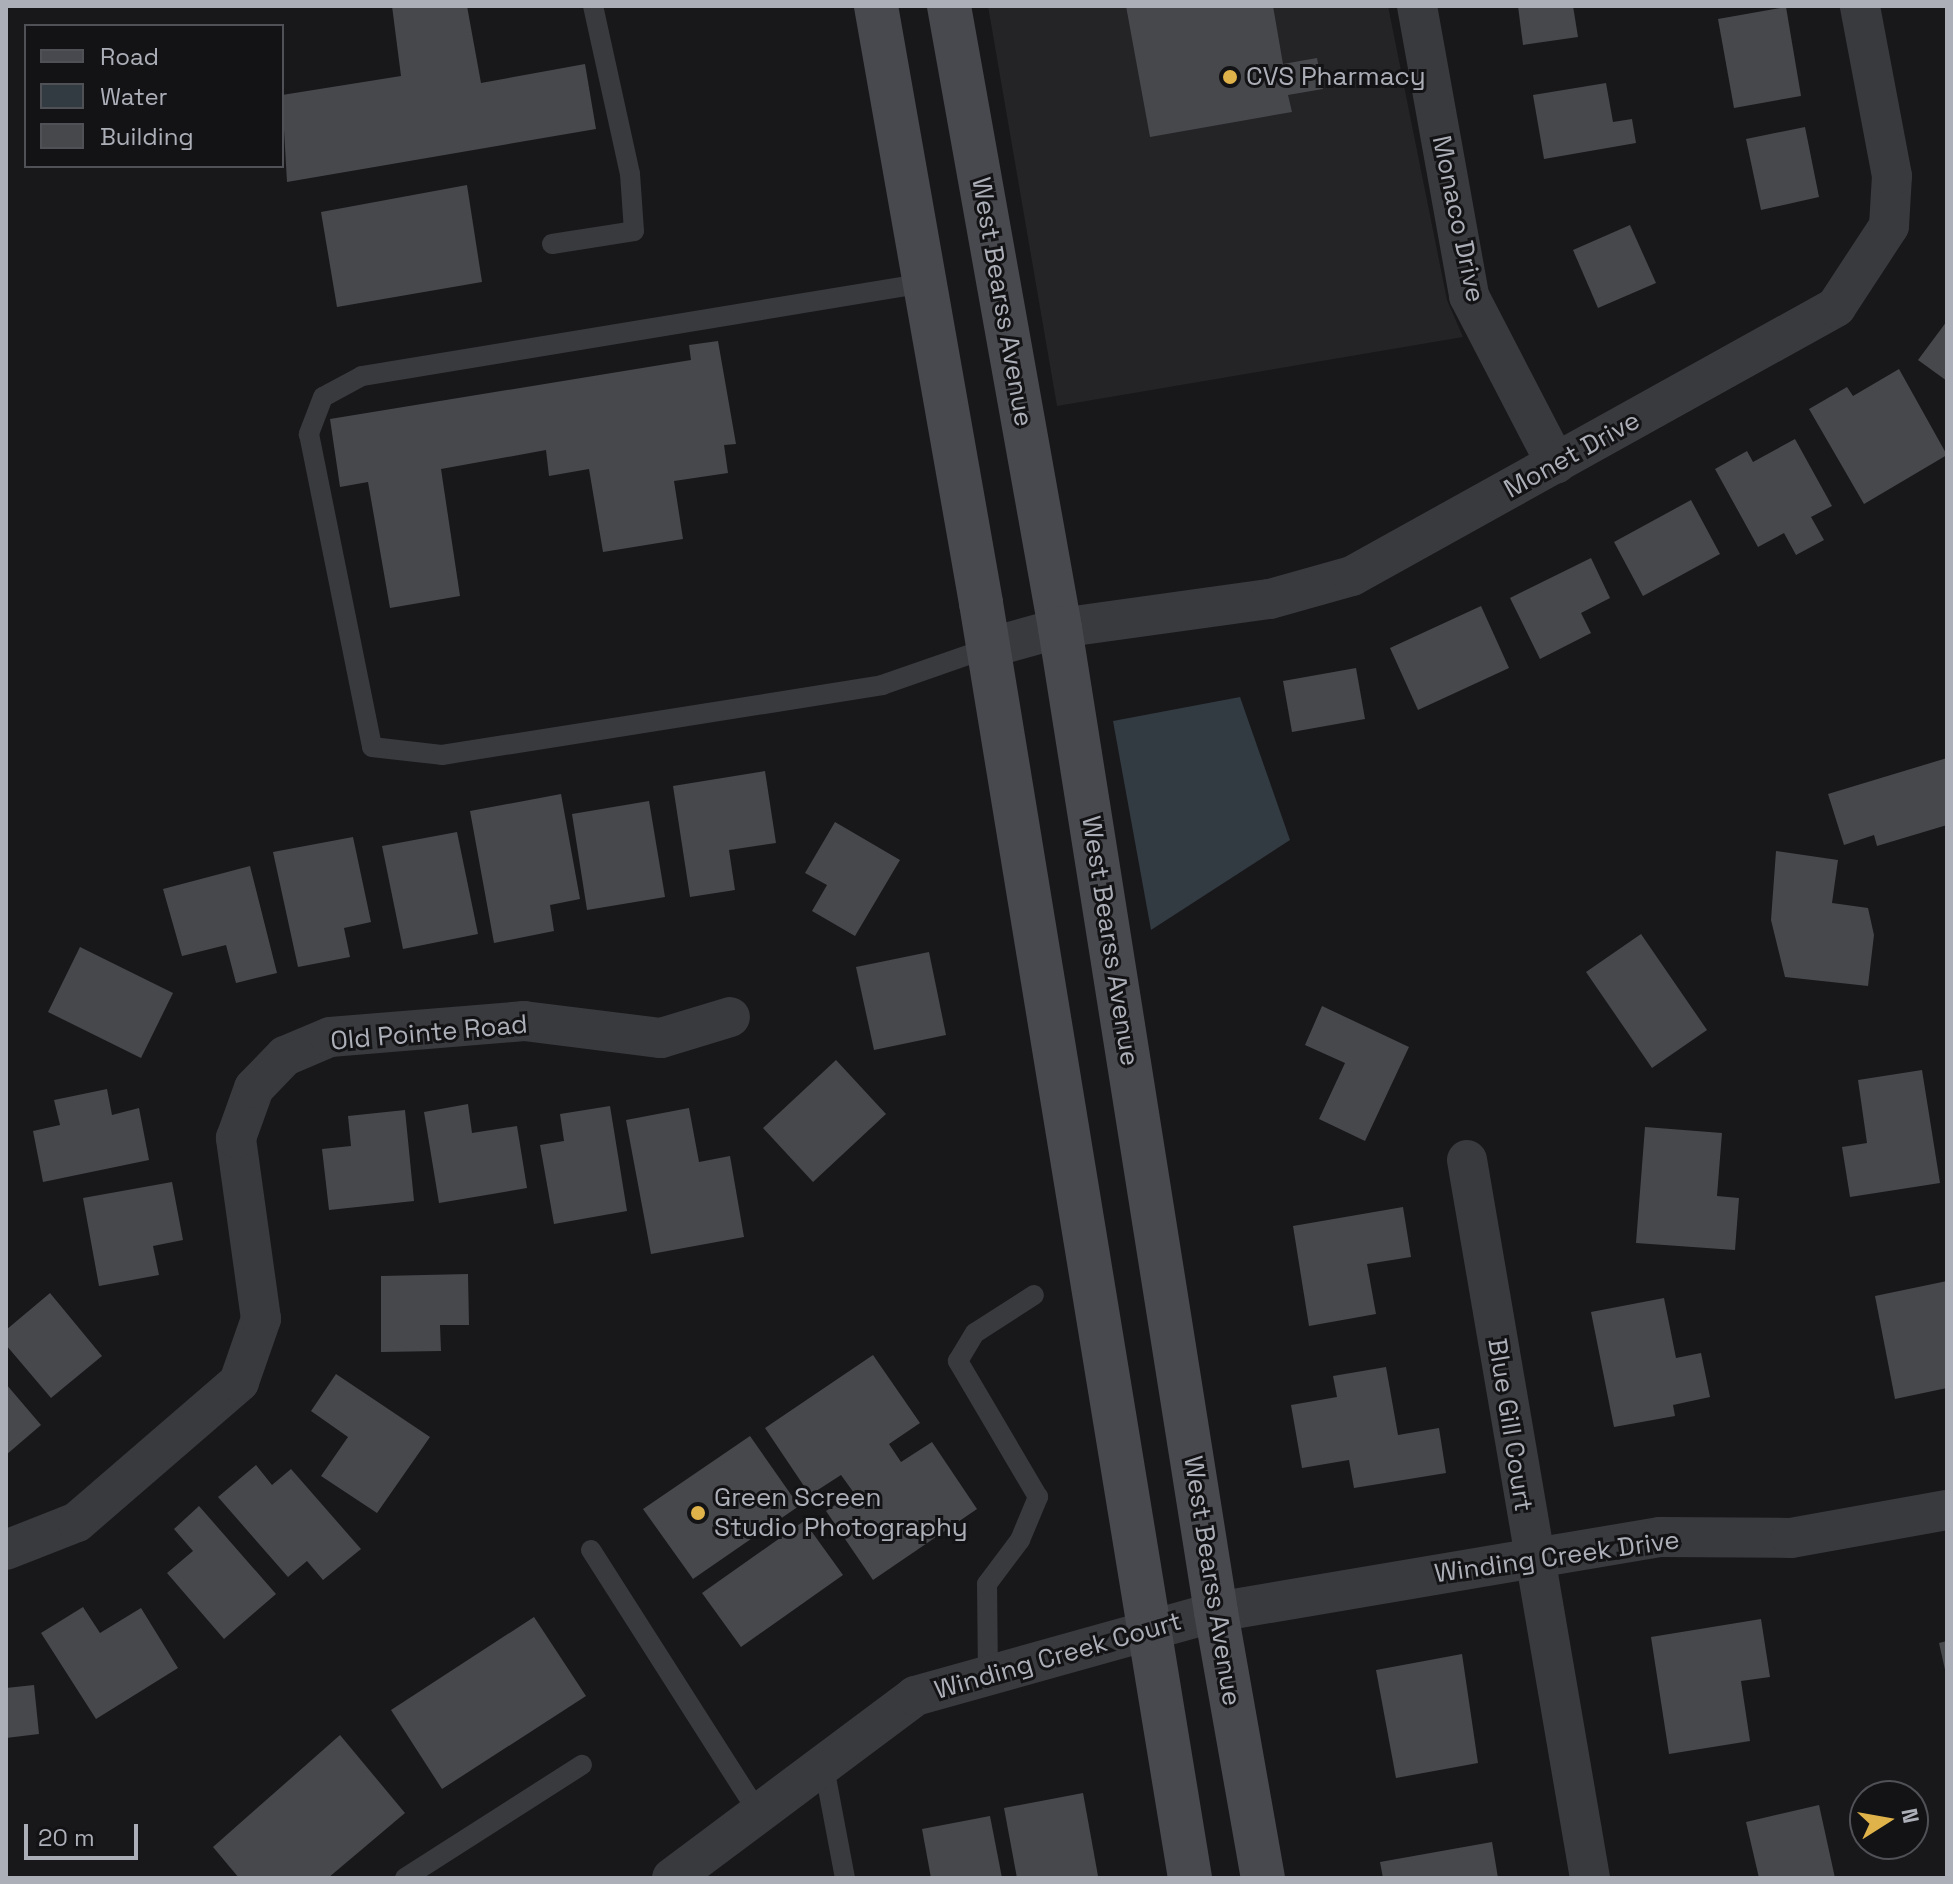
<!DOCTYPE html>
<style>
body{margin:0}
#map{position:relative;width:1953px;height:1884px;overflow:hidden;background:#18181a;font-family:"Space Grotesk",sans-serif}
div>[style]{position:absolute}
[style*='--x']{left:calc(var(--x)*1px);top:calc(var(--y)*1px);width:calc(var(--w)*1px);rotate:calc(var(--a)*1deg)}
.built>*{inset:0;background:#242427}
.water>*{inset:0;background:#323a42}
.building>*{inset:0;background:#47484c}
.service>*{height:20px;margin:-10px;padding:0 10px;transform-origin:10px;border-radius:10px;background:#393a3e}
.minor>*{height:40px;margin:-20px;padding:0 20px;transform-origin:20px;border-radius:20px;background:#393a3e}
.secondary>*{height:44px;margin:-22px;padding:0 22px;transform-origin:22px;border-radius:22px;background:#48494e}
.dots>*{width:22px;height:22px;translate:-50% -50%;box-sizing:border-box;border:4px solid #131315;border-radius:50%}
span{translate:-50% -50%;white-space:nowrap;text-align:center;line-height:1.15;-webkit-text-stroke:6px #131315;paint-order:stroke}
.poi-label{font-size:26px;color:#acafb8}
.left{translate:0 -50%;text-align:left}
.street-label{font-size:26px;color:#acafb8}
.frame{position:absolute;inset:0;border:8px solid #acafb8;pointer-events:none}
.legend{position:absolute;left:24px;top:24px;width:260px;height:144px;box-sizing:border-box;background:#131315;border:2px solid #505156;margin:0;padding:10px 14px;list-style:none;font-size:24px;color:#acafb8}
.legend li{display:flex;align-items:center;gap:16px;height:40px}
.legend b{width:40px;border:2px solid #505156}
.north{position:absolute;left:1849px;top:1780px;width:80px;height:80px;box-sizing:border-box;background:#131315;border:2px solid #505156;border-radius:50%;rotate:79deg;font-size:22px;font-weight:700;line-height:32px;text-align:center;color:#acafb8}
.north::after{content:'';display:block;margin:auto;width:28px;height:36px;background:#e0b34a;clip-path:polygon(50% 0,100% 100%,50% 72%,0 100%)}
.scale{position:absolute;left:24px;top:1824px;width:114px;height:36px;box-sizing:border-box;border:4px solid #acafb8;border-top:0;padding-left:10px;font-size:24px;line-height:28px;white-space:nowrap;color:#acafb8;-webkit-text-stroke:6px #131315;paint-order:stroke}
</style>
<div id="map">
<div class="built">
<div style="clip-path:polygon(988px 6px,1388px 6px,1447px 300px,1463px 337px,1057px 406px)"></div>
</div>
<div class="water">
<div style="clip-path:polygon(1240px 697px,1290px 840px,1151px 930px,1113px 721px)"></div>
</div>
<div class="building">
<div style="clip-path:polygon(392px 6px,467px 6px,481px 83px,585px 64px,596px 129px,287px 182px,282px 95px,401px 76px)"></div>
<div style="clip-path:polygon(1126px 6px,1273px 6px,1283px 64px,1317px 58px,1323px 89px,1288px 95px,1292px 112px,1150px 137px)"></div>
<div style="clip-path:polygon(1518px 6px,1573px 6px,1578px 37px,1523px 45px)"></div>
<div style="clip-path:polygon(1786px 7px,1801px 96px,1734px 108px,1718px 19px)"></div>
<div style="clip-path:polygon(1606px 83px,1613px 122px,1632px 119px,1636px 143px,1544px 159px,1533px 95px)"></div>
<div style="clip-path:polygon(1805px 127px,1819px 197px,1761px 210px,1746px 139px)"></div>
<div style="clip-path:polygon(467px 185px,482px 282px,337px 307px,321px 212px)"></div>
<div style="clip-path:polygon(1630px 225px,1656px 283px,1598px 308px,1573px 250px)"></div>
<div style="clip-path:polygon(1947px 321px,1947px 381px,1918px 360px)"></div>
<div style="clip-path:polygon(718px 341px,736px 444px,724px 445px,728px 473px,674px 481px,683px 539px,603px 552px,589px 469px,549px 476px,546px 450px,441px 469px,460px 596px,390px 608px,368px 482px,340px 487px,330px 419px,691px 360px,689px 345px)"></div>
<div style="clip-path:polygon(1899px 369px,1947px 455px,1864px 504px,1809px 409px,1847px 387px,1853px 396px)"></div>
<div style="clip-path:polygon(1795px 439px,1832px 506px,1811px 517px,1824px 540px,1796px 555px,1784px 533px,1758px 547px,1715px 469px,1747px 451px,1753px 462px)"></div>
<div style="clip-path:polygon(1691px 500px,1720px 554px,1643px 596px,1614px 542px)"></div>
<div style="clip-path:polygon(1591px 558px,1610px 598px,1581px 613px,1591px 633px,1540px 659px,1510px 598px)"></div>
<div style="clip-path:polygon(1481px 606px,1509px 668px,1418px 710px,1390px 648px)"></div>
<div style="clip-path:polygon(1356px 668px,1365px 719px,1292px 732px,1283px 681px)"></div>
<div style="clip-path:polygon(1947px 758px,1947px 825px,1877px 846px,1874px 835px,1844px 845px,1828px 794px)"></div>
<div style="clip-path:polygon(765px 771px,776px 843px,729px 850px,735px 890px,690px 897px,673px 786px)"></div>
<div style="clip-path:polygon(561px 794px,580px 899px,550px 905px,554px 931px,494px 943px,470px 811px)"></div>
<div style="clip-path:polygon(649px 801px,665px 897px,587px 910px,572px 814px)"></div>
<div style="clip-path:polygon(835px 822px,900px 860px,855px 936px,812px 911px,827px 885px,805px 873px)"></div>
<div style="clip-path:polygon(457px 832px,478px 934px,403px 949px,382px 846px)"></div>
<div style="clip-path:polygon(353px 837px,371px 922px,344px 928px,350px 957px,298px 967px,273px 852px)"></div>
<div style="clip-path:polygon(1776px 851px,1838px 860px,1832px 903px,1868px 908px,1874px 935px,1868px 986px,1785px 977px,1771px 920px)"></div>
<div style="clip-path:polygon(250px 866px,277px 973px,236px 983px,226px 945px,182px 956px,163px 889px)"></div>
<div style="clip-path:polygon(1641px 934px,1707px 1030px,1652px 1068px,1586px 972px)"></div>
<div style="clip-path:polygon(80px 947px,173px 993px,141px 1058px,48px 1012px)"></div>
<div style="clip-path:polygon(929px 952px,946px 1035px,874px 1050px,856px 967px)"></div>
<div style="clip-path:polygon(1322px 1006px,1409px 1047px,1365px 1141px,1319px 1119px,1345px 1063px,1305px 1045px)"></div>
<div style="clip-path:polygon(836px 1060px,886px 1114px,813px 1182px,763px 1128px)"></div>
<div style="clip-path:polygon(1922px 1070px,1940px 1183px,1850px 1197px,1842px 1147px,1867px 1143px,1858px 1080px)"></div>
<div style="clip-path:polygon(107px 1089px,112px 1115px,139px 1108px,149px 1160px,43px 1182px,33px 1131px,60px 1125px,54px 1100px)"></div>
<div style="clip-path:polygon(468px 1104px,472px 1133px,517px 1126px,527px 1188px,439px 1203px,424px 1112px)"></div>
<div style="clip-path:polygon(610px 1106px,627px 1211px,554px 1224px,540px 1145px,564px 1141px,560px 1114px)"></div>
<div style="clip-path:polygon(689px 1108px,699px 1162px,730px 1156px,744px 1237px,651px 1254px,626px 1120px)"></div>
<div style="clip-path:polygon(405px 1110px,414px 1201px,329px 1210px,322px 1149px,351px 1146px,348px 1116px)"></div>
<div style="clip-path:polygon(1645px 1127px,1722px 1133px,1717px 1196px,1739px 1198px,1735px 1250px,1636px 1243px)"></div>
<div style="clip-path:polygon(172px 1182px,183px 1240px,153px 1246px,159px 1275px,99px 1286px,83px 1198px)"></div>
<div style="clip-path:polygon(1403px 1207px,1411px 1257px,1367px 1264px,1376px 1314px,1309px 1326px,1293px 1226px)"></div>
<div style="clip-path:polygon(468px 1274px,469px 1325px,440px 1325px,441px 1351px,381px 1352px,381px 1276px)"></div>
<div style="clip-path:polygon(1947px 1281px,1947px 1388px,1895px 1399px,1875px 1296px)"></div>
<div style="clip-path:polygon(50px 1293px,102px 1356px,51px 1398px,6px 1345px,6px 1330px)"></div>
<div style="clip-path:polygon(1664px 1298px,1676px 1358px,1701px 1353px,1710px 1397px,1673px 1405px,1675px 1416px,1614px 1427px,1591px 1312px)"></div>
<div style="clip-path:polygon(873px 1355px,920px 1423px,889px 1444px,901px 1462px,932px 1442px,977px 1509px,873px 1580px,826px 1511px,854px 1493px,841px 1475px,810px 1495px,765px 1428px)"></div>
<div style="clip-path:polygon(1386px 1367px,1398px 1435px,1439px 1428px,1446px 1473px,1354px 1488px,1349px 1460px,1302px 1468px,1291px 1405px,1337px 1397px,1333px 1376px)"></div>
<div style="clip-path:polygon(336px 1374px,430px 1437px,377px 1513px,321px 1476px,348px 1437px,311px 1411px)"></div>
<div style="clip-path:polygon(6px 1384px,41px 1425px,6px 1455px)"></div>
<div style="clip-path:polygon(750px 1436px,799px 1506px,693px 1579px,643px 1509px)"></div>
<div style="clip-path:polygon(256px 1465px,272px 1485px,291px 1469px,361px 1549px,323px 1580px,307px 1561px,288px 1577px,218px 1497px)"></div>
<div style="clip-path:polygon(199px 1506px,276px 1594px,224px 1639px,167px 1573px,193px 1551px,174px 1529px)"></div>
<div style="clip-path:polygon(804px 1521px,843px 1575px,741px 1647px,702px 1593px)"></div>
<div style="clip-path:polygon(83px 1607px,100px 1633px,141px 1608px,178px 1668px,96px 1719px,41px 1633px)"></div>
<div style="clip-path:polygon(534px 1617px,586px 1696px,442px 1789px,391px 1710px)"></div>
<div style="clip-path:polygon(1761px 1619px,1770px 1677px,1741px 1681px,1750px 1741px,1669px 1754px,1651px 1637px)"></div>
<div style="clip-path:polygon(1947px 1641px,1947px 1674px,1946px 1674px,1939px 1643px)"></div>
<div style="clip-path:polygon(1462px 1654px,1478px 1763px,1396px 1778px,1376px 1670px)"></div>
<div style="clip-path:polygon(34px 1685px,39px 1734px,6px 1738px,6px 1688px)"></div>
<div style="clip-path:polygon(340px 1735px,405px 1813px,328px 1878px,239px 1878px,213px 1847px)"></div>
<div style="clip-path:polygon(1083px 1793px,1098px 1876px,1017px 1878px,1004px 1808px)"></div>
<div style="clip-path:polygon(1819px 1805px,1835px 1878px,1759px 1878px,1746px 1822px)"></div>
<div style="clip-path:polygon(990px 1816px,1002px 1878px,931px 1878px,922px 1829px)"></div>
<div style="clip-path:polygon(1492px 1842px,1498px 1878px,1383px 1878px,1380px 1862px)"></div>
</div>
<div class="service">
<div style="--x:552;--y:244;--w:83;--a:-9"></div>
<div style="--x:634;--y:231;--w:57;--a:-94"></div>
<div style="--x:630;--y:174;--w:172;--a:-102.4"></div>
<div style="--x:925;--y:283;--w:571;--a:170.62"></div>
<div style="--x:362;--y:376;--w:44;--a:151.7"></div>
<div style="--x:323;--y:397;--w:40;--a:111"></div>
<div style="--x:309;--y:434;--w:319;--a:78.6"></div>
<div style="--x:372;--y:747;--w:70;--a:6.5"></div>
<div style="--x:442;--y:755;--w:446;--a:-9"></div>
<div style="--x:882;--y:685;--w:112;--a:-19.2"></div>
<div style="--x:591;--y:1550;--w:313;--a:57.5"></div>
<div style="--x:988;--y:1676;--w:92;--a:-90.6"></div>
<div style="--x:987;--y:1584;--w:55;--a:-53.1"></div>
<div style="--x:1020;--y:1540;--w:47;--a:-67.3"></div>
<div style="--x:1038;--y:1497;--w:158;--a:-120.5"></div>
<div style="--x:958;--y:1361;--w:33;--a:-59"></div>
<div style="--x:975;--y:1333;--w:70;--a:-32.8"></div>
<div style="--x:824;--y:1767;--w:113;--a:79.3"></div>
<div style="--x:405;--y:1878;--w:210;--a:-32.6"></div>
</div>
<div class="minor">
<div style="--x:1417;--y:6;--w:295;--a:79.8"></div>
<div style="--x:1469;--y:296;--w:189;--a:62.6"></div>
<div style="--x:988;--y:648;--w:75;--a:-15.5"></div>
<div style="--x:1060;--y:628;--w:212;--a:-7.9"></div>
<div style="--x:1270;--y:599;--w:85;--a:-15.7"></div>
<div style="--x:1352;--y:576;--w:554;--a:-29.06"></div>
<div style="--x:1836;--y:307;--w:97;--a:-56.8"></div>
<div style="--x:1889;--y:226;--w:50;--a:-86.6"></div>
<div style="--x:1892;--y:176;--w:173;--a:-100.7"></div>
<div style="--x:1467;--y:1160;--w:728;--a:80.28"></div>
<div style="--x:6;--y:1550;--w:76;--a:-21.5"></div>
<div style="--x:77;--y:1522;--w:214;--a:-40.8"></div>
<div style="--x:239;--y:1382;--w:67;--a:-70.8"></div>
<div style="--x:261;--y:1319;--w:183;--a:-97.9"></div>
<div style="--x:236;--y:1138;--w:53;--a:-70.2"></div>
<div style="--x:254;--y:1088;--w:45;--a:-45.9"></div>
<div style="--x:285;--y:1056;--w:49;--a:-22.9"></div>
<div style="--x:330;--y:1037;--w:195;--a:-4.7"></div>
<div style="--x:524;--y:1021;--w:138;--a:7.1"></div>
<div style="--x:661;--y:1038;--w:72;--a:-16.9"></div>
<div style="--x:672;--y:1878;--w:304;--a:-36.8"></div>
<div style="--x:915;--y:1696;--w:313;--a:-15.6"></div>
<div style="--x:1216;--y:1612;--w:450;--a:-9.6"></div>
<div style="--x:1660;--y:1537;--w:131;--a:0.4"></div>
<div style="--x:1791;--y:1538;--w:158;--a:-10.2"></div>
</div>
<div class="secondary">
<div style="--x:876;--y:6;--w:606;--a:80.02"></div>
<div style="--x:981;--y:603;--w:1292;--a:80.69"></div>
<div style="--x:949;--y:6;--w:632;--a:79.88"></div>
<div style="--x:1060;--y:628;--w:996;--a:80.99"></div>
<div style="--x:1216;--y:1612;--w:270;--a:80"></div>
</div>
<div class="dots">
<div style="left:1230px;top:77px;background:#e0b34a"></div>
<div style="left:698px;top:1513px;background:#e0b34a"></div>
</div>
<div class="poi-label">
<span class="left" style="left:1246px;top:77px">CVS Pharmacy</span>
<span class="left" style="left:714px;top:1513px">Green Screen<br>Studio Photography</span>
</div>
<div class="street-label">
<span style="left:1458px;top:219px;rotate:78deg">Monaco Drive</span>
<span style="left:1002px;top:302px;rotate:80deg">West Bearss Avenue</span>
<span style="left:1572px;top:455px;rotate:-29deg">Monet Drive</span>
<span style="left:1110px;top:941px;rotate:81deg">West Bearss Avenue</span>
<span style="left:429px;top:1033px;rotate:-5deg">Old Pointe Road</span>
<span style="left:1510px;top:1425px;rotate:81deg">Blue Gill Court</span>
<span style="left:1557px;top:1557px;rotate:-8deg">Winding Creek Drive</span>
<span style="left:1212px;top:1581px;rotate:81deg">West Bearss Avenue</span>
<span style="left:1058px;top:1656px;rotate:-16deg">Winding Creek Court</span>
</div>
<div class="frame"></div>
<ul class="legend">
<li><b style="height:10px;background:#48494e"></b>Road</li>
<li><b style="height:22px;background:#323a42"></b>Water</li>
<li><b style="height:22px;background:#47484c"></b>Building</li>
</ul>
<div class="north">N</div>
<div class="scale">20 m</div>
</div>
